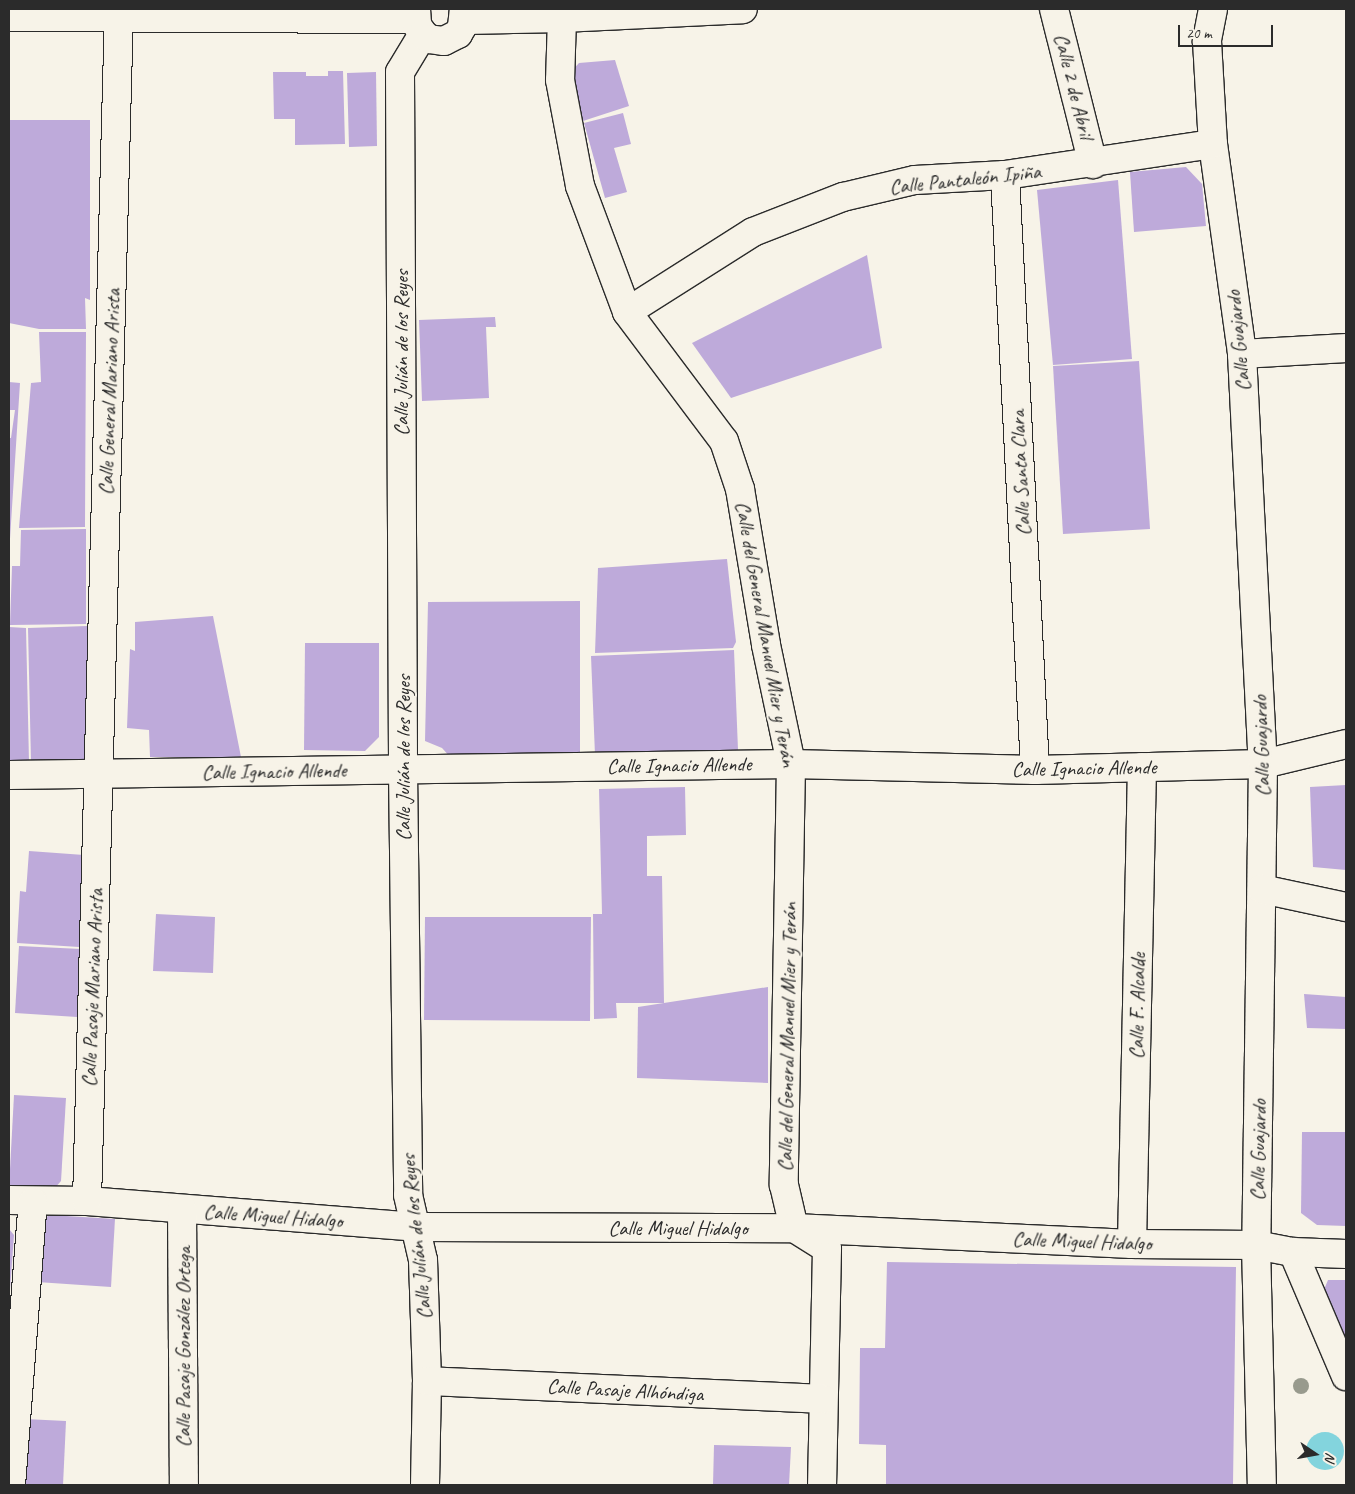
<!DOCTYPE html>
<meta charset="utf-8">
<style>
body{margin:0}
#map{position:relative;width:1355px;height:1494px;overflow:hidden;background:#f7f3e8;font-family:Caveat,sans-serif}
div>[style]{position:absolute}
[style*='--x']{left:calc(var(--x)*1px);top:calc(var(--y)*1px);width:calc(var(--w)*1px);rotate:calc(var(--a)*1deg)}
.water>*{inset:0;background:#83d4dd}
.round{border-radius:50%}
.building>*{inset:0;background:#beaada}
.roads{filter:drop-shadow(1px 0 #2b2b2b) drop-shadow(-1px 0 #2b2b2b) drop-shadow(0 1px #2b2b2b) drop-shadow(0 -1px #2b2b2b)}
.street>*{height:28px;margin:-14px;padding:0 14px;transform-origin:14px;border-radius:14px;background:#f7f3e8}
.secondary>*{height:28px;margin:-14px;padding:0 14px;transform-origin:14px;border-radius:14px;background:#f7f3e8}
.trees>*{width:16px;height:16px;margin:-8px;border-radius:50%;background:#989a8d}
span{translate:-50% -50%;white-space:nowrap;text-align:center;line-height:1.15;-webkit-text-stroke:4px #f7f3e8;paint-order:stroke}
.street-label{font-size:21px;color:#2b2b2b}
.frame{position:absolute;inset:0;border:10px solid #2b2b2b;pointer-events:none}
.north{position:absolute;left:1290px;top:1429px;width:50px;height:50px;-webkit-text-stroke:4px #f7f3e8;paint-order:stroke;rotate:102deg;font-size:14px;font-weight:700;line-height:20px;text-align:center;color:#2b2b2b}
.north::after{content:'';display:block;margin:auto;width:18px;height:22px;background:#2b2b2b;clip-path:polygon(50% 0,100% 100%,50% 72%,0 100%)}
.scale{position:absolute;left:1178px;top:25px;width:95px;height:22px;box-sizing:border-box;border:2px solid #2b2b2b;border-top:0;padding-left:6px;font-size:15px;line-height:18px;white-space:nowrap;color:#2b2b2b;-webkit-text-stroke:4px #f7f3e8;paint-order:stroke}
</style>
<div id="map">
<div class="water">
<div class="round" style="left:1306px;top:1432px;width:38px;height:38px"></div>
</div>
<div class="building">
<div style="clip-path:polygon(615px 60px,629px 106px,583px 121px,568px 75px,579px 63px)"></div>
<div style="clip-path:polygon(328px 71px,343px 71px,345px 144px,295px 145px,295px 119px,274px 119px,273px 72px,306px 72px,306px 76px,328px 76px)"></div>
<div style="clip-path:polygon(376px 72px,377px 146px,349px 147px,347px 73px)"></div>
<div style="clip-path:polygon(623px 113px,631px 144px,614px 148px,627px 192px,605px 198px,584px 123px)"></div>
<div style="clip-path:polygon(9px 120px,90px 120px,90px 300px,85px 298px,86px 329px,39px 329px,9px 323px)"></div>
<div style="clip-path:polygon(1186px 167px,1202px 184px,1206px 226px,1134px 232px,1130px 172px)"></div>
<div style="clip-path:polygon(1118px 180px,1132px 359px,1053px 365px,1037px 190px)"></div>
<div style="clip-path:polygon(867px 255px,882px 348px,731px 398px,692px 343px)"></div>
<div style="clip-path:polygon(495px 317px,496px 327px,486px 327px,489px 398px,422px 401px,419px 320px)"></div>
<div style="clip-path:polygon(39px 332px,86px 332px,85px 527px,19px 528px,31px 383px,41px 382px)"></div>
<div style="clip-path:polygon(1139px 361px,1150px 529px,1063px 534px,1053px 366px)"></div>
<div style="clip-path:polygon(9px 382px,20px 383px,10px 539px,9px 438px,11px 438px,15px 410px,9px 410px)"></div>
<div style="clip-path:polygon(86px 529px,86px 624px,10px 625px,12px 566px,20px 566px,21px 530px)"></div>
<div style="clip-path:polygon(727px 559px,736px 642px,733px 648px,595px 653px,598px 568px)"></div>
<div style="clip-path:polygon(580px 601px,580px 759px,452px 759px,442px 748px,425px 741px,428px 602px)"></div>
<div style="clip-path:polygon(213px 616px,241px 757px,150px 757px,149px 730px,127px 728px,130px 649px,135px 651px,135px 622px)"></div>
<div style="clip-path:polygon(87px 626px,88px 762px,31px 762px,28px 628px)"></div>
<div style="clip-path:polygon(9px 627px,26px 628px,29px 762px,9px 762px)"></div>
<div style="clip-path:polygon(305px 643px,379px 643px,379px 737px,365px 751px,304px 750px)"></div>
<div style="clip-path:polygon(734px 650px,738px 750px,595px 755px,591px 656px)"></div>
<div style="clip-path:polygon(1346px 785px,1346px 870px,1313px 867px,1310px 787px)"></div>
<div style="clip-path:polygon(685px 787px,686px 835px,647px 836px,647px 876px,662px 876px,664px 1003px,616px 1003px,617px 1018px,594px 1019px,593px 914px,602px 914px,599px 789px)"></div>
<div style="clip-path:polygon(29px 851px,84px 855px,79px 947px,17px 943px,20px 891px,26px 892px)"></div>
<div style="clip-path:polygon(156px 914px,215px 917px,213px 973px,153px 971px)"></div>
<div style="clip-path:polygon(425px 917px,591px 917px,590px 1021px,424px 1020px)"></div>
<div style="clip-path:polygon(19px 946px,81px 949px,77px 1017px,15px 1013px)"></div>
<div style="clip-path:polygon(768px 987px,768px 1083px,637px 1078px,638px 1007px)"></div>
<div style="clip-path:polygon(1304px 994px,1346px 997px,1346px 1029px,1307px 1028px)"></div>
<div style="clip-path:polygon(14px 1095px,66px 1098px,61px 1181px,54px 1189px,9px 1188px)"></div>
<div style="clip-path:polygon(1302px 1132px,1346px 1132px,1346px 1226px,1317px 1225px,1301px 1213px)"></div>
<div style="clip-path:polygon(50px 1215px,115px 1219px,111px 1287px,37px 1282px,41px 1220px)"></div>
<div style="clip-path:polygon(9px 1229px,14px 1235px,10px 1290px,9px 1290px)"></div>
<div style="clip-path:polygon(887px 1262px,1236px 1267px,1233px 1485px,886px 1485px,886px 1445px,859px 1444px,860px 1348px,885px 1348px)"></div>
<div style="clip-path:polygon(1328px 1280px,1346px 1280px,1346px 1349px,1323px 1292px)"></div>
<div style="clip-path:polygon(25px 1419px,66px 1421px,63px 1485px,21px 1485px)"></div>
<div style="clip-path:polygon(714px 1445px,791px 1447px,789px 1485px,713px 1485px)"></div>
</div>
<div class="roads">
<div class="street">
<div style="--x:1054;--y:9;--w:160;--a:75.9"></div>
<div style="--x:1213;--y:9;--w:33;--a:101"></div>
<div style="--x:1207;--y:41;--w:103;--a:86.7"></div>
<div style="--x:1213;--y:144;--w:212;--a:82.1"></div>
<div style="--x:1242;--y:354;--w:411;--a:87.1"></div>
<div style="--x:1263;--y:764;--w:481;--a:90.8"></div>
<div style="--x:1256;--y:1245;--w:240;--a:88.6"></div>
<div style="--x:9;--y:17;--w:406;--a:0.3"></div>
<div style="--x:562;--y:18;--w:62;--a:91.8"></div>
<div style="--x:560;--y:80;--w:108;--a:79.3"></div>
<div style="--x:580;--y:186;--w:134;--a:69.5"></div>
<div style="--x:627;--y:312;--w:161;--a:53.1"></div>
<div style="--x:724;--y:441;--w:51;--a:71.6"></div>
<div style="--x:740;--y:489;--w:158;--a:80.5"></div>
<div style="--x:766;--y:645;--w:122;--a:78.1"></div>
<div style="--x:791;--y:764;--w:421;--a:91"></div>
<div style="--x:784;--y:1185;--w:44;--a:76.9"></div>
<div style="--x:794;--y:1228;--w:39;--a:32"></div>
<div style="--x:827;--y:1249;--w:236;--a:91.2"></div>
<div style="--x:423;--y:34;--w:44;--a:121.2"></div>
<div style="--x:400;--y:72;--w:697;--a:89.75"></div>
<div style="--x:403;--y:769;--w:426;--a:89.3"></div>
<div style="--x:408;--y:1195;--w:67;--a:77"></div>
<div style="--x:423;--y:1260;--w:121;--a:88.1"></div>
<div style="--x:427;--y:1381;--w:104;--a:91.1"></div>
<div style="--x:1005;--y:175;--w:596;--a:87.11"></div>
<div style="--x:627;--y:312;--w:149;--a:-32.4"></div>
<div style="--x:753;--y:232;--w:97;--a:-21.3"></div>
<div style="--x:843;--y:197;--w:74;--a:-13.3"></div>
<div style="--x:915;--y:180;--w:90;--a:-3.2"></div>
<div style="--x:1005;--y:175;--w:210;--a:-8.5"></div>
<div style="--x:1242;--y:354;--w:104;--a:-3.3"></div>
<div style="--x:9;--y:775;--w:782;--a:-0.81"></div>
<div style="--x:791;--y:764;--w:244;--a:1.4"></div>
<div style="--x:1035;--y:770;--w:228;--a:-1.5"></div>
<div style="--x:1263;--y:764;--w:85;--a:-13.5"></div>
<div style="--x:1262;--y:889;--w:86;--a:12.1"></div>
<div style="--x:9;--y:1200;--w:78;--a:0.7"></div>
<div style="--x:87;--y:1201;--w:330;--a:4.5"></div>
<div style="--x:416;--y:1227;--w:378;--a:0.2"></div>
<div style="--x:794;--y:1228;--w:338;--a:2.7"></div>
<div style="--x:1132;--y:1244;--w:124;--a:0.5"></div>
<div style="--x:1256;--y:1245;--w:38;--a:11"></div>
<div style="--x:1293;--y:1252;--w:53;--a:2.2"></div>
<div style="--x:87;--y:1201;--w:1192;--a:-88.46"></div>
<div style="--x:182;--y:1209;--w:276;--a:89.6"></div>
<div style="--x:1132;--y:1244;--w:477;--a:-88.8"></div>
<div style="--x:1293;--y:1252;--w:135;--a:66.9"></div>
<div style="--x:427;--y:1381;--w:395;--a:2.6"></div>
<div style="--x:11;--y:1485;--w:284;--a:-85.6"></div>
</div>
<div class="secondary">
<div style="--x:416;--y:9;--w:16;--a:86"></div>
<div style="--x:417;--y:25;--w:11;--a:56"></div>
<div style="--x:423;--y:34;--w:8;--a:40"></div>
<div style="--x:429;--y:39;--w:15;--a:8"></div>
<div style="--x:444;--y:41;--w:16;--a:-27"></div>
<div style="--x:458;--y:34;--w:8;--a:-60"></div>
<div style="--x:462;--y:27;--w:18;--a:-84"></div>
<div style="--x:465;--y:20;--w:97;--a:-1.2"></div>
<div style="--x:562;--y:18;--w:181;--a:-2.8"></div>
</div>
</div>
<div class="trees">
<div style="left:1301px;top:1386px"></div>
</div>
<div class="street-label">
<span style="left:1074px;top:86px;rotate:76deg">Calle 2 de Abril</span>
<span style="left:965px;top:179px;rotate:-6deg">Calle Pantaleón Ipiña</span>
<span style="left:1238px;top:341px;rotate:-96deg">Calle Guajardo</span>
<span style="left:401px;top:353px;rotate:-90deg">Calle Julián de los Reyes</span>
<span style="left:109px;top:392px;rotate:-88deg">Calle General Mariano Arista</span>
<span style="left:1020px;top:473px;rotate:-93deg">Calle Santa Clara</span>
<span style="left:766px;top:634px;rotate:80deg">Calle del General Manuel Mier y Terán</span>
<span style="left:1261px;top:746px;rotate:-92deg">Calle Guajardo</span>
<span style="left:403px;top:758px;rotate:-90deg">Calle Julián de los Reyes</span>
<span style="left:679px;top:765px;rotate:-1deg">Calle Ignacio Allende</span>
<span style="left:1084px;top:768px;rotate:-1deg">Calle Ignacio Allende</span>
<span style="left:274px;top:771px;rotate:-1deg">Calle Ignacio Allende</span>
<span style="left:92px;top:988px;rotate:-88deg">Calle Pasaje Mariano Arista</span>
<span style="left:1137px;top:1006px;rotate:-89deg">Calle F. Alcalde</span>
<span style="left:787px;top:1037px;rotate:-89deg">Calle del General Manuel Mier y Terán</span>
<span style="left:1258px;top:1150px;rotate:-89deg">Calle Guajardo</span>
<span style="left:273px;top:1216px;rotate:4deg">Calle Miguel Hidalgo</span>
<span style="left:678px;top:1228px">Calle Miguel Hidalgo</span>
<span style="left:416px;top:1237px;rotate:-96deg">Calle Julián de los Reyes</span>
<span style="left:1082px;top:1241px;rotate:2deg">Calle Miguel Hidalgo</span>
<span style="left:183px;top:1347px;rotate:-90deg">Calle Pasaje González Ortega</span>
<span style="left:625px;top:1390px;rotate:3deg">Calle Pasaje Alhóndiga</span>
</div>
<div class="frame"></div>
<div class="north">N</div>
<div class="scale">20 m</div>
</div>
